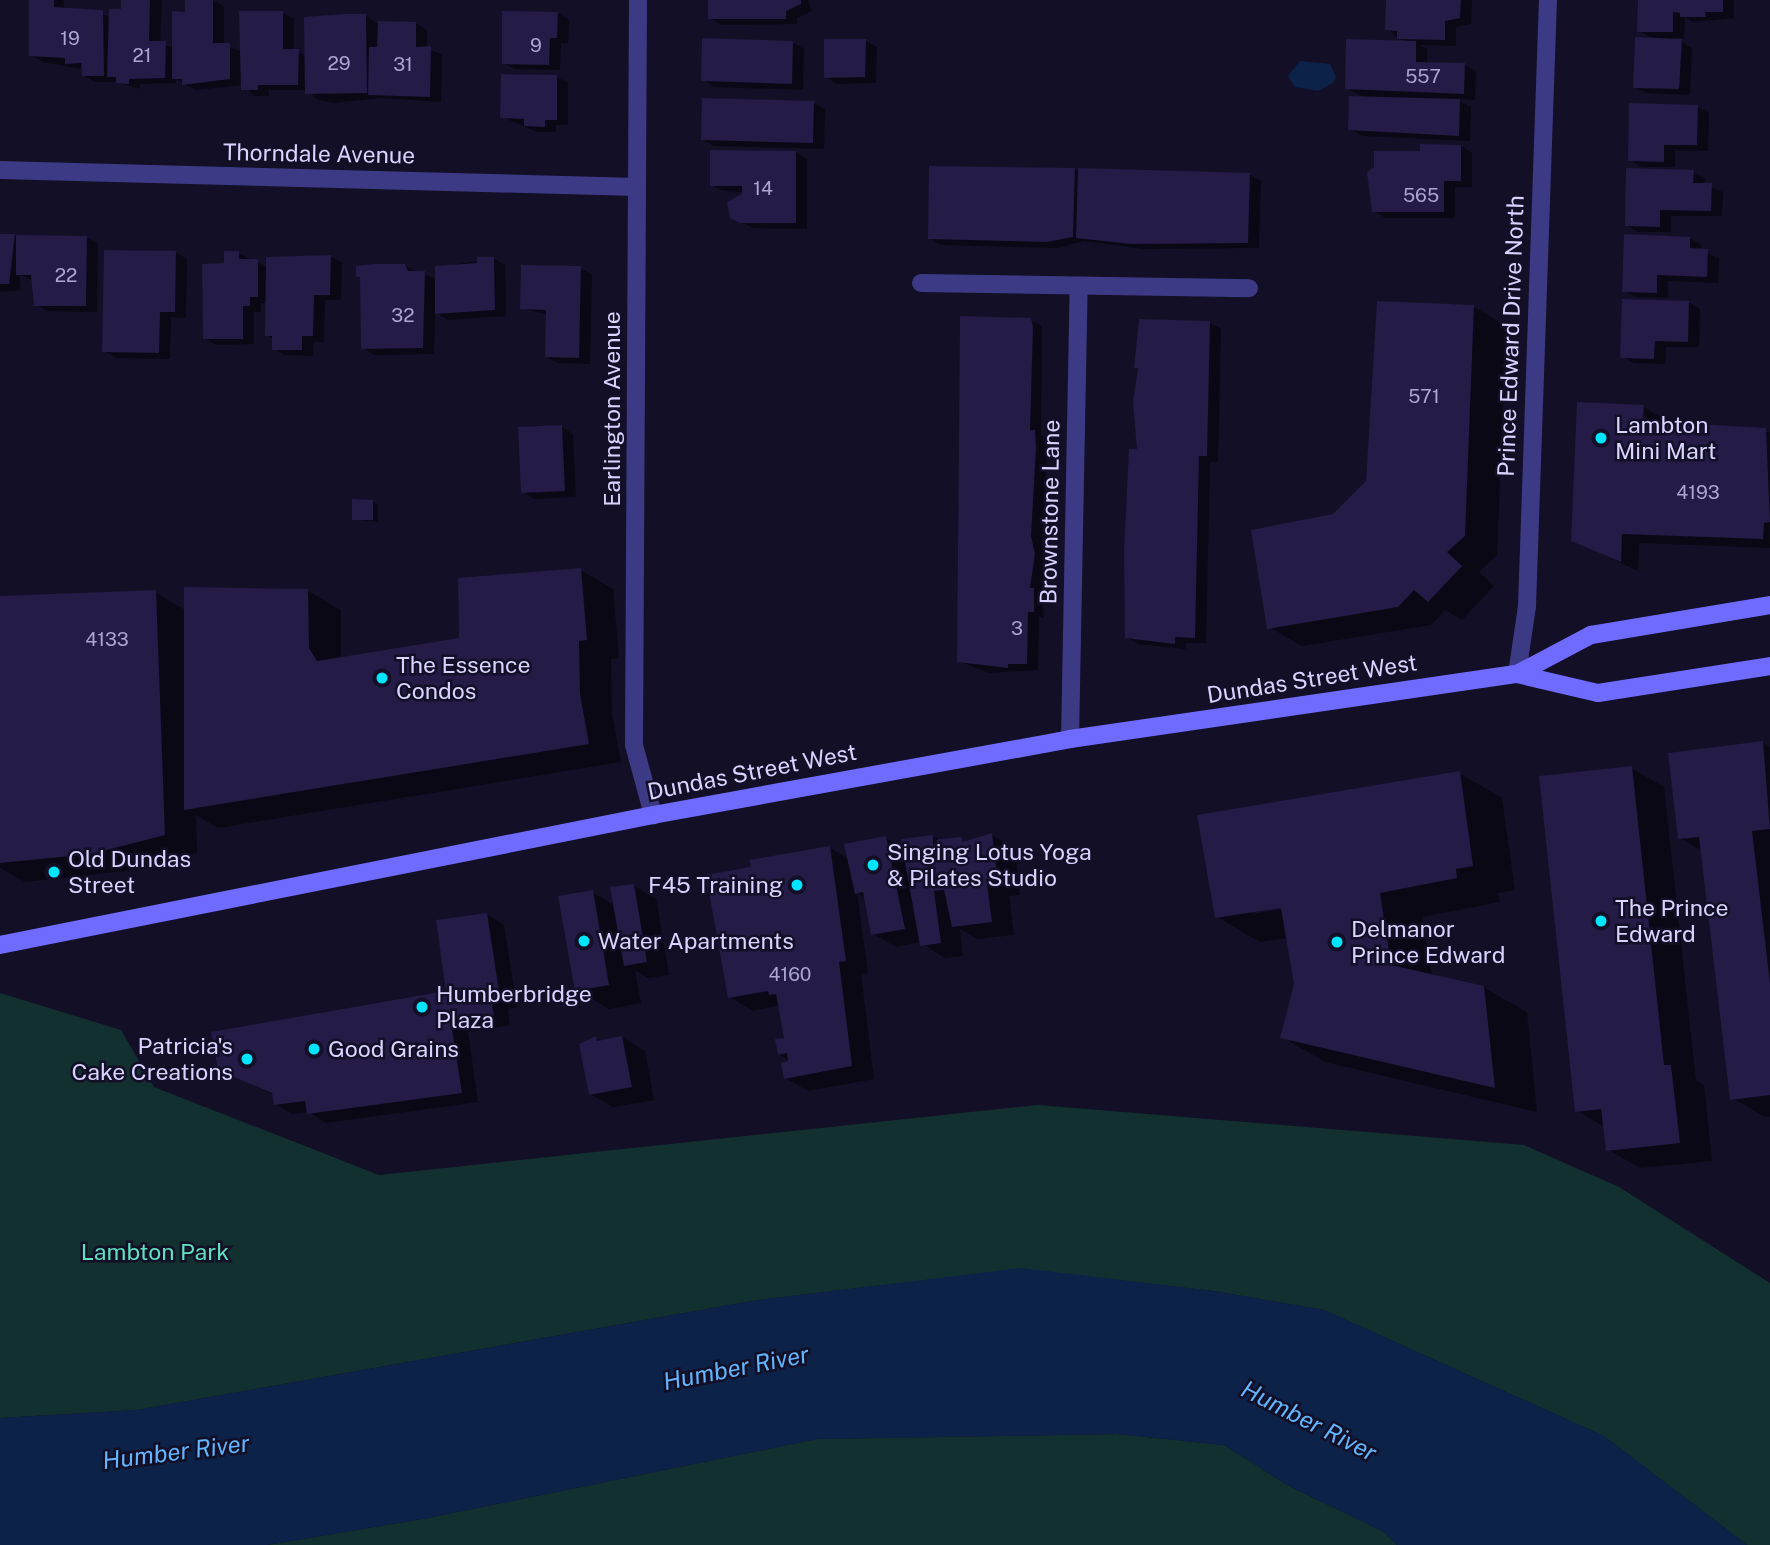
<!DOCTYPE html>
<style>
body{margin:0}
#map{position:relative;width:1770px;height:1545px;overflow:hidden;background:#130f26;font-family:"Public Sans",sans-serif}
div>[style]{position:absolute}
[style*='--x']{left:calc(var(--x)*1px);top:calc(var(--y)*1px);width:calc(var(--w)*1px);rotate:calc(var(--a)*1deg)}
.green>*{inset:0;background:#12302f}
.water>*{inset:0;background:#0c2248}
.shadow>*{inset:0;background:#0007}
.building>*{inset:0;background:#241b47}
.minor>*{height:18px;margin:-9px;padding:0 9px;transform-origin:9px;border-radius:9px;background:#3d3a85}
.tertiary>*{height:18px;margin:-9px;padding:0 9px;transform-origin:9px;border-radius:9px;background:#3d3a85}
.secondary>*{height:18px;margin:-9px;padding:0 9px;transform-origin:9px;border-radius:9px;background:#6f6bff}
.dots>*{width:19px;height:19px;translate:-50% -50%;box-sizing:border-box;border:4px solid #130f26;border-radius:50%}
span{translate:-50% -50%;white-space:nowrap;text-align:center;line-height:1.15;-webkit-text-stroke:5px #130f26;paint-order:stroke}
.number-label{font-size:19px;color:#aca6d1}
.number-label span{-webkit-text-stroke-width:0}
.street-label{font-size:23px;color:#d9d4ff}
.poi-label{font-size:23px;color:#d9d4ff}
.left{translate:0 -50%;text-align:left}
.right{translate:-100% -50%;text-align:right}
.park-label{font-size:23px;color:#5fe0c0}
.water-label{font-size:24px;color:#62b6ff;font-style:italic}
</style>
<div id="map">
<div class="green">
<div style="clip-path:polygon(0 993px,121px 1030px,154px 1087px,379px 1175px,1038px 1105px,1524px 1145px,1619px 1187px,1770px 1283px,1770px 1545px,1747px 1545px,1604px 1436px,1324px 1310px,1213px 1291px,1021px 1269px,758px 1300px,137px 1410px,0 1418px)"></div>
<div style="clip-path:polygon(1117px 1434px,1224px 1445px,1289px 1486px,1384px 1532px,1397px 1545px,267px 1545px,428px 1518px,817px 1439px)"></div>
</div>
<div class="water">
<div style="clip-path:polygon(1300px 61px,1330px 64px,1336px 77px,1333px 83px,1318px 91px,1295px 87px,1288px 76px)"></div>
<div style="clip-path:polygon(1021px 1268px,1213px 1291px,1324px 1310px,1604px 1436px,1747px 1545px,1397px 1545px,1384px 1532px,1289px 1486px,1224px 1445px,1117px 1434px,817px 1439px,428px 1518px,267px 1545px,0 1545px,0 1418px,137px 1410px,758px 1300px)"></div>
</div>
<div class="shadow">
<div style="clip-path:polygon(31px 0,63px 0,65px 9px,111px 16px,122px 11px,123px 0,162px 0,160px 43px,174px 48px,186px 13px,213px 0,224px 7px,224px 45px,242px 52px,283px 13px,294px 19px,294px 51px,306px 56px,366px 16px,377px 23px,416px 23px,427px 30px,427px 48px,442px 55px,441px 102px,381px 98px,334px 103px,318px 100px,307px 90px,269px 90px,269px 96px,254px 96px,243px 85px,195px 90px,176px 79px,176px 83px,140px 84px,140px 89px,117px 82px,95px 82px,83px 75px,83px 69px,43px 62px,31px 55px)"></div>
<div style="clip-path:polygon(710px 0,808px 0,812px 11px,797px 18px,797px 24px,721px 25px,710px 18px)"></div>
<div style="clip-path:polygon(1388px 0,1472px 0,1471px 24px,1456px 27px,1456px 46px,1420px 45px,1427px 49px,1427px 64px,1464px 65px,1476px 71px,1475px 100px,1456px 99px,1471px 107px,1470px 141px,1362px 136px,1350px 129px,1364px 98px,1347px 88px,1406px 43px,1387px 29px)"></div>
<div style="clip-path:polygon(1639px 0,1734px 0,1734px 18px,1693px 22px,1685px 17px,1684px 38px,1675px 38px,1692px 48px,1690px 95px,1646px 93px,1635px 87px,1655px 40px,1639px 31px)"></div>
<div style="clip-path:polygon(558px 13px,569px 20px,568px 43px,561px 43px,560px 70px,515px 69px,503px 63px)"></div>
<div style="clip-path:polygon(866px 41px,877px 47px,876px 83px,837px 84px,826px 77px)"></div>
<div style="clip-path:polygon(793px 43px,804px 49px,803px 90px,714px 87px,703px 80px)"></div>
<div style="clip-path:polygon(557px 77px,568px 83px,568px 125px,556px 125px,556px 132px,537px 132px,502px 117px)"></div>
<div style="clip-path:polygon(813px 103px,825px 109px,824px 149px,714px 146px,702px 139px)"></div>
<div style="clip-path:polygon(1697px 107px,1709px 113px,1708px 151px,1675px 150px,1675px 167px,1642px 167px,1630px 160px)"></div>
<div style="clip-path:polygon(1461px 146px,1472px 153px,1472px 187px,1455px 187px,1455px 218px,1385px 218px,1374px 211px,1422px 153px)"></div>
<div style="clip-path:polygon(796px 152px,807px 159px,807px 229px,753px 228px,732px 217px,744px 192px,723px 191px,711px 185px)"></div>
<div style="clip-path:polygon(1074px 170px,1249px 174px,1261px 181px,1259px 248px,1144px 249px,1084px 241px,1059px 248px,941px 245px,930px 238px)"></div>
<div style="clip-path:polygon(1693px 172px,1705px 178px,1704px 185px,1723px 192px,1722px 216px,1671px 216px,1671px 232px,1638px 232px,1626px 225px)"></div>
<div style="clip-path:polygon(0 236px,86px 237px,98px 244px,97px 312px,47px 311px,36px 305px,33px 280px,20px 275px,20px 290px,0 292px)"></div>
<div style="clip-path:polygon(1690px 238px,1701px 245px,1701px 251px,1719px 258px,1718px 283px,1668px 281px,1668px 298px,1636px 297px,1624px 291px)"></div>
<div style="clip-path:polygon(175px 252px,187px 259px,186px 318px,171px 317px,170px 359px,116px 358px,104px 351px)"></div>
<div style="clip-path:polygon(238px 253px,267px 267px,330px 256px,342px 263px,341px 300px,325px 300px,324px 342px,313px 342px,313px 356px,285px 355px,274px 349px,274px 339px,267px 335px,267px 303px,261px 303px,261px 312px,254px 312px,254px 344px,216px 345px,204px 338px,225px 265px)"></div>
<div style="clip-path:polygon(494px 259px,505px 265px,506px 316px,448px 320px,435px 312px,434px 354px,374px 355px,363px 348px,362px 279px,357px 276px,404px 266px,436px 279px,436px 267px)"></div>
<div style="clip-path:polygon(581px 268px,592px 275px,590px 364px,558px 363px,547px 357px,548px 315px,522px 308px)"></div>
<div style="clip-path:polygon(1688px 302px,1700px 309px,1699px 347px,1666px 347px,1665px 364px,1634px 363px,1622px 357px)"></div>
<div style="clip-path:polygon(1474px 307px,1506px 326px,1497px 555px,1479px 572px,1494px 586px,1462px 620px,1445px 610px,1431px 625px,1302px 646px,1269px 627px,1334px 516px,1368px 482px)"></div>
<div style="clip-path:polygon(1030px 320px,1042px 326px,1041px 435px,1046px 438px,1047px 455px,1042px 544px,1046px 582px,1041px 581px,1044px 618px,1039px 617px,1038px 670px,990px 673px,958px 661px)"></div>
<div style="clip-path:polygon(1210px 323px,1221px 329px,1218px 462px,1210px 462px,1206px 643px,1186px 643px,1186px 649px,1138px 644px,1126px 637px,1139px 451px)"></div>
<div style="clip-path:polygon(1644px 407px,1661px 417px,1661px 424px,1770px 432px,1770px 548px,1639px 543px,1638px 571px,1572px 540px)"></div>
<div style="clip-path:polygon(562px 427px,573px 434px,576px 497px,534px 499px,523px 492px)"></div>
<div style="clip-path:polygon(373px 502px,378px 505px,378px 522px,353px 519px)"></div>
<div style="clip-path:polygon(580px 570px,613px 589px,619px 658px,611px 659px,612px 714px,621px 762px,218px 828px,196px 815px,197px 853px,125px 871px,25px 882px,0 868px,0 598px,155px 592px,185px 610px,308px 591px,341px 610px,341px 659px,461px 640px)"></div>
<div style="clip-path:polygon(1763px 743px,1770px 747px,1770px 1117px,1765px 1117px,1732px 1098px,1703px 851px,1680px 838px)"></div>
<div style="clip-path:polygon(1631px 768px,1664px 787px,1696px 1081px,1704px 1085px,1712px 1161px,1640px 1168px,1607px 1149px,1605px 1127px,1577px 1111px)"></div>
<div style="clip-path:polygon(evenodd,1459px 773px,1502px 798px,1515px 890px,1498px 893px,1500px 902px,1422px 917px,1432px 976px,1483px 987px,1527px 1012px,1537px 1112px,1325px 1062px,1282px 1037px,1296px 984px,1288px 938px,1260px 942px,1217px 917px,1459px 773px,1290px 905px,1290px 908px,1252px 914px,1252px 911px,1290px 905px)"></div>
<div style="clip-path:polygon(992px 835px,1015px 849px,1020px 895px,1009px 896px,1014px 935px,977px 939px,960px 929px,963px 956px,944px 958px,921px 942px,896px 947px,873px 934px,866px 898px,857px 893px,868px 973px,861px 974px,874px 1079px,808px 1091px,785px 1078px,791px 1063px,779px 1054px,786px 1039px,780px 1005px,753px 1011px,729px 997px,753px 868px,830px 848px,849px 859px,886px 838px,904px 848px,932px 837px,968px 842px)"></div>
<div style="clip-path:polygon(633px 885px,656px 899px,669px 975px,648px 978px,635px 970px,641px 1003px,609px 1009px,577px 990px,592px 892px,615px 906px)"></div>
<div style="clip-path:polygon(487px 914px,504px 925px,517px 1007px,508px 1009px,510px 1025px,468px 1032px,478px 1102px,326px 1123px,309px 1112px,293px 1114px,275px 1104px,274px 1095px,220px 1069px,448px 993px)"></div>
<div style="clip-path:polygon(622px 1037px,645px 1051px,654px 1100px,613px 1107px,590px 1094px,596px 1038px,602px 1041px)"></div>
</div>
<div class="building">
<div style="clip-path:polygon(29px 0,54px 0,54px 7px,103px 10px,104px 76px,82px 76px,81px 63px,65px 64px,65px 58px,29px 56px)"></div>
<div style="clip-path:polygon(121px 0,150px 0,149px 41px,166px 41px,165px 78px,129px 79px,129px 84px,116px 83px,116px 77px,107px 77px,109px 9px,121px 9px)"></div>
<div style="clip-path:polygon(185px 0,213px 0,213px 43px,230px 43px,230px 79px,182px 85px,182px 79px,172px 79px,172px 11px,185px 12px)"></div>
<div style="clip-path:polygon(708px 0,801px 0,801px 4px,786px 11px,786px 19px,708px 19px)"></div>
<div style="clip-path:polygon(1386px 0,1461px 0,1460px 18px,1445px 21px,1445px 40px,1397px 39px,1397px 31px,1385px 30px)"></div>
<div style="clip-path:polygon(1638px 0,1723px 0,1723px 12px,1705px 12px,1706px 17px,1680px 17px,1680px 13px,1673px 12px,1673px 32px,1637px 32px)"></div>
<div style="clip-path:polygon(239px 11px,283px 11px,283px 49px,299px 49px,298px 85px,258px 85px,258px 90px,241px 90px)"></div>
<div style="clip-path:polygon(502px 11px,558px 12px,557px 38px,550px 38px,549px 65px,502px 64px)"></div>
<div style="clip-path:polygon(344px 14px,366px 14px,367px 93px,305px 94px,304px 17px)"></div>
<div style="clip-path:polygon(378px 21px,416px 22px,416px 47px,431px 46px,430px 97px,368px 95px,369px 47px,377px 47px)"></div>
<div style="clip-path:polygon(1635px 37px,1682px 39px,1679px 89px,1633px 88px)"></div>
<div style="clip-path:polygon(702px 38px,793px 41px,792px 84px,701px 81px)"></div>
<div style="clip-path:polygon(824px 39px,866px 39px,865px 77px,824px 78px)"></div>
<div style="clip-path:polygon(1346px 39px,1416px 41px,1416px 62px,1465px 63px,1464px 94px,1345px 89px)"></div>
<div style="clip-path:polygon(501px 74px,557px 75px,557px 120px,545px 120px,545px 127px,524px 126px,524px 119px,500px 118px)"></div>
<div style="clip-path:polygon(1349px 96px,1460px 99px,1459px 136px,1348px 130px)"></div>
<div style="clip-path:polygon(702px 98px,814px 101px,813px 143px,701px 140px)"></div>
<div style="clip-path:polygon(1629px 103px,1698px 105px,1697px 145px,1664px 145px,1664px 162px,1628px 161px)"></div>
<div style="clip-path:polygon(1420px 144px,1461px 145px,1461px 181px,1444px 181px,1444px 212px,1372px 212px,1367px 172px,1374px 167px,1374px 151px,1420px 151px)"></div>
<div style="clip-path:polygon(710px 150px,796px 151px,796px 223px,740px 223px,730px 218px,727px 202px,742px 194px,742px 186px,710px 186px)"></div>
<div style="clip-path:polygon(929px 166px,1075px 168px,1073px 237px,1046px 242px,928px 239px)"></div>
<div style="clip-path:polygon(1078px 168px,1250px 173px,1248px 243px,1132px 244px,1076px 238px)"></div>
<div style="clip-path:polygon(1626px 168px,1694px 170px,1693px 183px,1712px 183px,1711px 211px,1660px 210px,1660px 227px,1625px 226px)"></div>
<div style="clip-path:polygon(0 234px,15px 234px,9px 284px,0 284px)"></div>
<div style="clip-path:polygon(1624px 234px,1690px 237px,1690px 248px,1708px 249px,1707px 277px,1657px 275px,1657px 293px,1622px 292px)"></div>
<div style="clip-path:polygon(16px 235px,87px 236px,86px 306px,34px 306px,31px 275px,16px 275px)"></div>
<div style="clip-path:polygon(104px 250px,176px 251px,175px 312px,160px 312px,159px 353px,102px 352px)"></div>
<div style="clip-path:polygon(224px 251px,239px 251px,239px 259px,258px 259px,258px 297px,250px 297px,250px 306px,243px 306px,243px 339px,203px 339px,202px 264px,224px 263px)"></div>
<div style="clip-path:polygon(331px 255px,330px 295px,314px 295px,313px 336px,302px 336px,302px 350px,272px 350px,272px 336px,265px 336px,266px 257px)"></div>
<div style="clip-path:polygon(477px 257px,494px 257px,495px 310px,435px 314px,435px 266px,477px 263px)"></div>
<div style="clip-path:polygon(374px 264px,405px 264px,408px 271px,425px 271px,423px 348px,361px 349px,360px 277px,356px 277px,356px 266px)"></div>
<div style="clip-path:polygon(521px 265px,581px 266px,579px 358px,545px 357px,546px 310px,520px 309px)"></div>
<div style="clip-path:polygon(1622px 299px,1689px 301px,1688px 342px,1655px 341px,1654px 359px,1620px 358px)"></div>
<div style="clip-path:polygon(1377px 301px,1474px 305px,1465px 536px,1447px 552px,1462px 566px,1428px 602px,1414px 590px,1398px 607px,1267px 629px,1251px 530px,1333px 514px,1366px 481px)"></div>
<div style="clip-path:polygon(960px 316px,1031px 318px,1033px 327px,1030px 430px,1035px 430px,1036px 448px,1031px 536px,1035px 554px,1030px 588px,1034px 588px,1034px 612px,1028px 612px,1027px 664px,1008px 664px,1008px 668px,957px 662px)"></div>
<div style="clip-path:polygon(1139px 319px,1210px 321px,1207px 456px,1199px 456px,1195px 638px,1175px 637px,1175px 644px,1125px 638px,1124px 552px,1129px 449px,1137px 449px,1133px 402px,1138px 368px,1134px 368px)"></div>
<div style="clip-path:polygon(1577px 402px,1644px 405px,1643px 421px,1766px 428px,1770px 522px,1764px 523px,1763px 539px,1622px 534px,1621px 562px,1571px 541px)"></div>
<div style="clip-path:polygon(562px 425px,565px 491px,521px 493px,518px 427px)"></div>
<div style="clip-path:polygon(352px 499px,373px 500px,373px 520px,352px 520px)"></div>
<div style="clip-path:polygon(581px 568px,587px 640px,579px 641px,580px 694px,589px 744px,184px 810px,184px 587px,308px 589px,309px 648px,317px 661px,459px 638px,458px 578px)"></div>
<div style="clip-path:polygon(156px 590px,165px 835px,91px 854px,0 863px,0 596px)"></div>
<div style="clip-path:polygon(1763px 741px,1770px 829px,1752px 831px,1770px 983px,1770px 1095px,1730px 1100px,1699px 837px,1678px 839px,1668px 753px)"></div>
<div style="clip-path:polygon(1632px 766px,1664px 1065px,1671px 1065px,1680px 1143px,1606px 1151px,1601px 1109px,1575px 1112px,1539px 776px)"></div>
<div style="clip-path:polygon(1460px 771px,1473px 866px,1456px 869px,1457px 878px,1380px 893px,1391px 965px,1484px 986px,1495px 1088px,1280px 1038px,1294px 984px,1281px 908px,1215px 918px,1197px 815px)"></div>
<div style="clip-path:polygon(992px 833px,998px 882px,987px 883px,992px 922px,952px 927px,944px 890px,934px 891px,941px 943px,920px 946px,901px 839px,933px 835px,933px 846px,938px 839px,962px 837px,962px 842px)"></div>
<div style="clip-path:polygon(886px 836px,905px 929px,871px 935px,863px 892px,855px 894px,844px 844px)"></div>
<div style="clip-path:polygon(830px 846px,846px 961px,839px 962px,852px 1066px,784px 1079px,781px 1063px,788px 1061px,787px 1053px,778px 1055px,775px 1039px,784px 1038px,776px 994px,769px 995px,768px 991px,728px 998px,706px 875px,751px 867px,749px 860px)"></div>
<div style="clip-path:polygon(634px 884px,647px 962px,624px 966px,610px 887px)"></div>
<div style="clip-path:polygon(593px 890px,609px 985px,575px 991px,558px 896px)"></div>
<div style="clip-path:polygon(487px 913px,500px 998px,491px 999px,494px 1016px,451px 1023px,462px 1093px,307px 1114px,305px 1101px,274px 1105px,272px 1093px,218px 1070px,211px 1032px,446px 991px,436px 920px)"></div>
<div style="clip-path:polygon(596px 1036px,597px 1041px,622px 1036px,632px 1087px,589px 1095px,579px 1044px)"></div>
</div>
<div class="minor">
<div style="--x:638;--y:0;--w:745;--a:90.31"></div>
<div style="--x:634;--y:745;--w:73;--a:74.8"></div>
<div style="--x:0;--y:170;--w:637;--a:1.53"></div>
<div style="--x:921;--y:283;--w:328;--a:0.9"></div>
<div style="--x:1070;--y:739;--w:452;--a:-88.9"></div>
</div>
<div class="tertiary">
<div style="--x:1517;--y:674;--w:69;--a:-81.6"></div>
<div style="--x:1527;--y:606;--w:606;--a:-88.02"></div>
</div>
<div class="secondary">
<div style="--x:1517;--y:674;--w:84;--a:-27.8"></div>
<div style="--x:1591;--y:635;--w:181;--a:-9.5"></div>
<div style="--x:0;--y:945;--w:666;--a:-11.26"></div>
<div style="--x:653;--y:815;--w:424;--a:-10.3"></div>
<div style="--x:1070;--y:739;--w:452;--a:-8.3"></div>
<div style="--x:1517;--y:674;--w:83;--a:13.2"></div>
<div style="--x:1598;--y:693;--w:174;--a:-8.9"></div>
</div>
<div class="dots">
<div style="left:1601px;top:438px;background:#00e5ff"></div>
<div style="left:382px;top:678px;background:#00e5ff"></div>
<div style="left:873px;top:865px;background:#00e5ff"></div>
<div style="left:54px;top:872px;background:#00e5ff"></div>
<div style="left:797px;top:885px;background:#00e5ff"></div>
<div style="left:1601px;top:921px;background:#00e5ff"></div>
<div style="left:584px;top:941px;background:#00e5ff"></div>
<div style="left:1337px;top:942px;background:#00e5ff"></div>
<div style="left:422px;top:1007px;background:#00e5ff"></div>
<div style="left:314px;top:1049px;background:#00e5ff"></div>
<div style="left:247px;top:1059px;background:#00e5ff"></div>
</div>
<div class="number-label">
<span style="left:70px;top:39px">19</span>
<span style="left:536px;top:46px">9</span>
<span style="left:142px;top:56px">21</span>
<span style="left:339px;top:64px">29</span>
<span style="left:403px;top:65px">31</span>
<span style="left:1423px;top:77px">557</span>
<span style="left:763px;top:189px">14</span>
<span style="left:1421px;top:196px">565</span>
<span style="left:66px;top:276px">22</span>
<span style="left:403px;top:316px">32</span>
<span style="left:1424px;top:397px">571</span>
<span style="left:1698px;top:493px">4193</span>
<span style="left:1017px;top:629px">3</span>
<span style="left:107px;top:640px">4133</span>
<span style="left:790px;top:975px">4160</span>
</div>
<div class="street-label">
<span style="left:319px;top:154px;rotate:1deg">Thorndale Avenue</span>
<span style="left:1511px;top:336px;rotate:-88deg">Prince Edward Drive North</span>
<span style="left:612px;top:409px;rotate:-90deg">Earlington Avenue</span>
<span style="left:1050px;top:512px;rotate:-89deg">Brownstone Lane</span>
<span style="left:1312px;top:679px;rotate:-9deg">Dundas Street West</span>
<span style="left:752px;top:772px;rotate:-11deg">Dundas Street West</span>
</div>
<div class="poi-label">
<span class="left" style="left:1615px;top:438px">Lambton<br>Mini Mart</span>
<span class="left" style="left:396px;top:678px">The Essence<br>Condos</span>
<span class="left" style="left:887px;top:865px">Singing Lotus Yoga<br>&amp; Pilates Studio</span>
<span class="left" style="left:68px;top:872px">Old Dundas<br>Street</span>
<span class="right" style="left:783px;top:885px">F45 Training</span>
<span class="left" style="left:1615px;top:921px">The Prince<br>Edward</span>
<span class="left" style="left:1351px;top:942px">Delmanor<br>Prince Edward</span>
<span class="left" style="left:598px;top:941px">Water Apartments</span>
<span class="left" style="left:436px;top:1007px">Humberbridge<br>Plaza</span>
<span class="right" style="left:233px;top:1059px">Patricia's<br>Cake Creations</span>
<span class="left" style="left:328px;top:1049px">Good Grains</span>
</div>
<div class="park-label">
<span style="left:155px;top:1252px">Lambton Park</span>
</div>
<div class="water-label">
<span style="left:736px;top:1368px;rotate:-11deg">Humber River</span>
<span style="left:1309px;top:1421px;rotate:27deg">Humber River</span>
<span style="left:176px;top:1452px;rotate:-7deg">Humber River</span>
</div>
</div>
